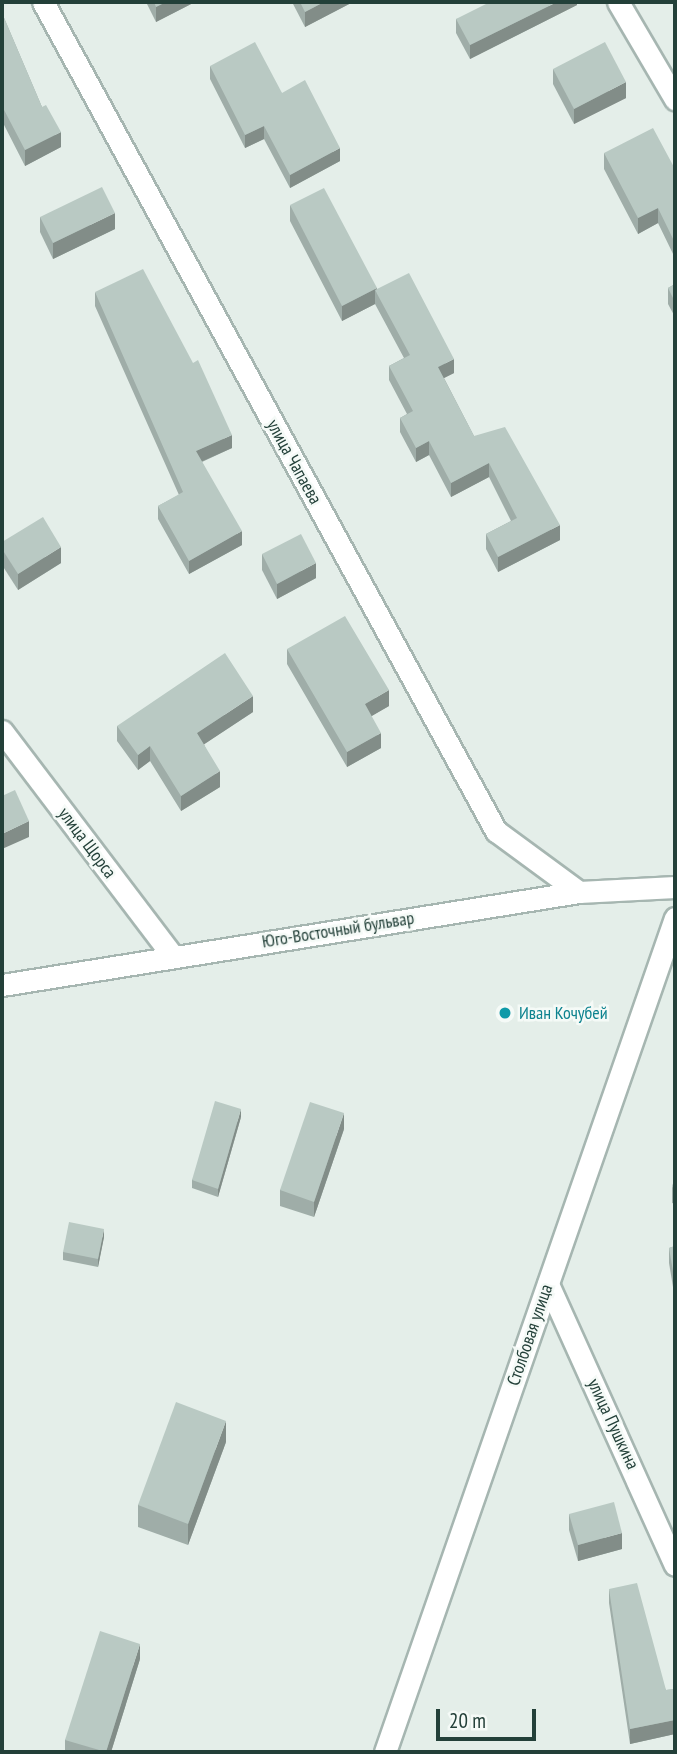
<!DOCTYPE html>
<meta charset="utf-8">
<style>
body{margin:0}
#map{position:relative;width:677px;height:1754px;overflow:hidden;background:#e4eee9;font-family:"PT Sans Narrow",sans-serif}
div>[style]{position:absolute}
[style*='--x']{left:calc(var(--x)*1px);top:calc(var(--y)*1px);width:calc(var(--w)*1px);rotate:calc(var(--a)*1deg)}
.roads{filter:drop-shadow(2px 0 #a6b6b1) drop-shadow(-2px 0 #a6b6b1) drop-shadow(0 2px #a6b6b1) drop-shadow(0 -2px #a6b6b1)}
.minor>*{height:21px;margin:-10.5px;padding:0 10.5px;transform-origin:10.5px;border-radius:10.5px;background:#fff}
.tertiary>*{height:21px;margin:-10.5px;padding:0 10.5px;transform-origin:10.5px;border-radius:10.5px;background:#fff}
.secondary>*{height:21px;margin:-10.5px;padding:0 10.5px;transform-origin:10.5px;border-radius:10.5px;background:#fff}
.wall>*{inset:0;background:#9fada8}
.shaded-wall>*{inset:0;background:#828d88}
.building>*{inset:0;background:#b9c9c3}
.dots>*{width:19px;height:19px;translate:-50% -50%;box-sizing:border-box;border:4px solid #f5faf7;border-radius:50%}
span{translate:-50% -50%;white-space:nowrap;text-align:center;line-height:1.15;-webkit-text-stroke:5px #f5faf7;paint-order:stroke}
.street-label{font-size:18px;color:#234039}
.culture-label{font-size:18px;color:#0d838f}
.left{translate:0 -50%;text-align:left}
.frame{position:absolute;inset:0;border:4px solid #234039;pointer-events:none}
.scale{position:absolute;left:436px;top:1709px;width:100px;height:32px;box-sizing:border-box;border:4px solid #234039;border-top:0;padding-left:9px;font-size:21px;line-height:24px;white-space:nowrap;color:#234039;-webkit-text-stroke:5px #f5faf7;paint-order:stroke}
</style>
<div id="map">
<div class="roads">
<div class="minor">
<div style="--x:618;--y:2;--w:113;--a:59.6"></div>
<div style="--x:2;--y:731;--w:283;--a:52.8"></div>
<div style="--x:2;--y:985;--w:584;--a:-9.16"></div>
<div style="--x:548;--y:1284;--w:308;--a:65.7"></div>
</div>
<div class="tertiary">
<div style="--x:385;--y:1752;--w:883;--a:-70.83"></div>
</div>
<div class="secondary">
<div style="--x:43;--y:2;--w:945;--a:61.35"></div>
<div style="--x:496;--y:831;--w:103;--a:36.3"></div>
<div style="--x:579;--y:892;--w:96;--a:-3"></div>
</div>
</div>
<div class="wall">
<div style="clip-path:polygon(146px 2px,195px 2px,156px 22px)"></div>
<div style="clip-path:polygon(292px 2px,353px 2px,305px 27px)"></div>
<div style="clip-path:polygon(577px 2px,577px 5px,470px 59px,456px 33px,456px 19px)"></div>
<div style="clip-path:polygon(2px 13px,42px 107px,61px 147px,25px 166px,2px 121px)"></div>
<div style="clip-path:polygon(210px 66px,282px 93px,340px 161px,290px 188px,264px 139px,245px 148px,210px 79px)"></div>
<div style="clip-path:polygon(553px 69px,626px 98px,574px 124px,553px 84px)"></div>
<div style="clip-path:polygon(604px 153px,675px 169px,675px 258px,658px 223px,638px 234px,604px 169px)"></div>
<div style="clip-path:polygon(290px 205px,377px 290px,454px 373px,444px 378px,474px 436px,560px 540px,498px 572px,486px 549px,486px 534px,511px 521px,489px 477px,451px 497px,429px 455px,416px 462px,400px 432px,400px 418px,407px 414px,389px 380px,389px 366px,404px 358px,375px 304px,342px 321px,290px 221px)"></div>
<div style="clip-path:polygon(40px 217px,115px 229px,53px 259px,40px 232px)"></div>
<div style="clip-path:polygon(675px 284px,675px 317px,668px 304px,668px 288px)"></div>
<div style="clip-path:polygon(95px 292px,232px 448px,202px 462px,242px 545px,189px 574px,158px 519px,158px 506px,179px 495px,95px 306px)"></div>
<div style="clip-path:polygon(2px 542px,61px 563px,18px 590px,2px 565px)"></div>
<div style="clip-path:polygon(262px 554px,316px 578px,277px 599px,262px 570px)"></div>
<div style="clip-path:polygon(287px 649px,389px 706px,371px 716px,381px 748px,347px 767px,287px 664px)"></div>
<div style="clip-path:polygon(253px 712px,204px 744px,220px 787px,181px 811px,150px 761px,138px 770px,117px 741px,117px 726px)"></div>
<div style="clip-path:polygon(241px 1117px,218px 1197px,192px 1188px,192px 1180px)"></div>
<div style="clip-path:polygon(344px 1129px,314px 1217px,280px 1206px,280px 1190px)"></div>
<div style="clip-path:polygon(675px 1177px,675px 1204px,672px 1203px,672px 1187px)"></div>
<div style="clip-path:polygon(104px 1237px,98px 1267px,63px 1260px,63px 1252px)"></div>
<div style="clip-path:polygon(675px 1246px,675px 1299px,669px 1263px,669px 1248px)"></div>
<div style="clip-path:polygon(226px 1442px,188px 1545px,138px 1527px,138px 1505px)"></div>
<div style="clip-path:polygon(569px 1514px,622px 1549px,578px 1561px,569px 1530px)"></div>
<div style="clip-path:polygon(609px 1589px,666px 1690px,675px 1689px,675px 1734px,630px 1744px,609px 1603px)"></div>
<div style="clip-path:polygon(140px 1659px,111px 1752px,65px 1752px,65px 1740px)"></div>
</div>
<div class="shaded-wall">
<div style="clip-path:polygon(166px 2px,195px 2px,156px 22px,156px 7px)"></div>
<div style="clip-path:polygon(324px 2px,353px 2px,305px 27px,305px 12px)"></div>
<div style="clip-path:polygon(557px 2px,577px 2px,577px 5px,470px 59px,470px 45px)"></div>
<div style="clip-path:polygon(626px 82px,626px 98px,574px 124px,574px 109px)"></div>
<div style="clip-path:polygon(264px 126px,264px 139px,245px 148px,245px 135px)"></div>
<div style="clip-path:polygon(61px 132px,61px 147px,25px 166px,25px 150px)"></div>
<div style="clip-path:polygon(340px 148px,340px 161px,290px 188px,290px 175px)"></div>
<div style="clip-path:polygon(658px 208px,658px 223px,638px 234px,638px 218px)"></div>
<div style="clip-path:polygon(115px 213px,115px 229px,53px 259px,53px 243px)"></div>
<div style="clip-path:polygon(377px 288px,377px 293px,375px 290px,375px 304px,342px 321px,342px 306px)"></div>
<div style="clip-path:polygon(454px 359px,454px 373px,438px 381px,438px 367px)"></div>
<div style="clip-path:polygon(232px 435px,232px 448px,196px 464px,196px 451px)"></div>
<div style="clip-path:polygon(429px 441px,429px 455px,416px 462px,416px 448px)"></div>
<div style="clip-path:polygon(489px 463px,489px 477px,451px 497px,451px 483px)"></div>
<div style="clip-path:polygon(560px 525px,560px 540px,498px 572px,498px 557px)"></div>
<div style="clip-path:polygon(242px 531px,242px 545px,189px 574px,189px 561px)"></div>
<div style="clip-path:polygon(61px 547px,61px 563px,18px 590px,18px 574px)"></div>
<div style="clip-path:polygon(316px 563px,316px 578px,277px 599px,277px 584px)"></div>
<div style="clip-path:polygon(389px 690px,389px 706px,365px 720px,365px 704px)"></div>
<div style="clip-path:polygon(253px 696px,253px 712px,197px 749px,197px 733px)"></div>
<div style="clip-path:polygon(381px 733px,381px 748px,347px 767px,347px 752px)"></div>
<div style="clip-path:polygon(150px 746px,150px 761px,138px 770px,138px 755px)"></div>
<div style="clip-path:polygon(220px 771px,220px 787px,181px 811px,181px 796px)"></div>
<div style="clip-path:polygon(29px 821px,29px 837px,2px 849px,2px 834px)"></div>
<div style="clip-path:polygon(241px 1109px,241px 1117px,218px 1197px,218px 1189px)"></div>
<div style="clip-path:polygon(344px 1113px,344px 1129px,314px 1217px,314px 1202px)"></div>
<div style="clip-path:polygon(104px 1229px,104px 1237px,98px 1267px,98px 1259px)"></div>
<div style="clip-path:polygon(226px 1421px,226px 1442px,188px 1545px,188px 1524px)"></div>
<div style="clip-path:polygon(622px 1533px,622px 1549px,578px 1561px,578px 1545px)"></div>
<div style="clip-path:polygon(140px 1644px,140px 1659px,111px 1752px,106px 1752px)"></div>
<div style="clip-path:polygon(675px 1720px,675px 1734px,630px 1744px,630px 1729px)"></div>
</div>
<div class="building">
<div style="clip-path:polygon(154px 2px,166px 2px,156px 7px)"></div>
<div style="clip-path:polygon(300px 2px,324px 2px,305px 12px)"></div>
<div style="clip-path:polygon(490px 2px,557px 2px,470px 45px,456px 19px)"></div>
<div style="clip-path:polygon(2px 13px,42px 107px,46px 105px,61px 132px,25px 150px,2px 106px)"></div>
<div style="clip-path:polygon(255px 42px,282px 93px,305px 80px,340px 148px,290px 175px,264px 126px,245px 135px,210px 66px)"></div>
<div style="clip-path:polygon(605px 42px,626px 82px,574px 109px,553px 69px)"></div>
<div style="clip-path:polygon(653px 128px,675px 169px,675px 243px,658px 208px,638px 218px,604px 153px)"></div>
<div style="clip-path:polygon(102px 187px,115px 213px,53px 243px,40px 217px)"></div>
<div style="clip-path:polygon(324px 188px,377px 288px,342px 306px,290px 205px)"></div>
<div style="clip-path:polygon(143px 269px,193px 363px,198px 360px,232px 435px,196px 451px,242px 531px,189px 561px,158px 506px,183px 492px,95px 292px)"></div>
<div style="clip-path:polygon(409px 273px,454px 359px,438px 367px,474px 436px,505px 427px,560px 525px,498px 557px,486px 534px,517px 518px,489px 463px,451px 483px,429px 441px,416px 448px,400px 418px,413px 411px,389px 366px,410px 355px,375px 290px)"></div>
<div style="clip-path:polygon(675px 284px,675px 302px,668px 288px)"></div>
<div style="clip-path:polygon(43px 517px,61px 547px,18px 574px,2px 549px,2px 542px)"></div>
<div style="clip-path:polygon(301px 534px,316px 563px,277px 584px,262px 554px)"></div>
<div style="clip-path:polygon(345px 616px,389px 690px,365px 704px,381px 733px,347px 752px,287px 649px)"></div>
<div style="clip-path:polygon(225px 653px,253px 696px,197px 733px,220px 771px,181px 796px,150px 746px,138px 755px,117px 726px)"></div>
<div style="clip-path:polygon(15px 790px,29px 821px,2px 834px,2px 796px)"></div>
<div style="clip-path:polygon(215px 1101px,241px 1109px,218px 1189px,192px 1180px)"></div>
<div style="clip-path:polygon(310px 1102px,344px 1113px,314px 1202px,280px 1190px)"></div>
<div style="clip-path:polygon(675px 1177px,675px 1189px,672px 1187px)"></div>
<div style="clip-path:polygon(69px 1222px,104px 1229px,98px 1259px,63px 1252px)"></div>
<div style="clip-path:polygon(675px 1246px,675px 1283px,669px 1248px)"></div>
<div style="clip-path:polygon(176px 1402px,226px 1421px,188px 1524px,138px 1505px)"></div>
<div style="clip-path:polygon(614px 1502px,622px 1533px,578px 1545px,569px 1514px)"></div>
<div style="clip-path:polygon(637px 1583px,666px 1690px,675px 1689px,675px 1720px,630px 1729px,609px 1589px)"></div>
<div style="clip-path:polygon(100px 1631px,140px 1644px,106px 1752px,65px 1740px)"></div>
</div>
<div class="dots">
<div style="left:505px;top:1013px;background:#0f9aa8"></div>
</div>
<div class="street-label">
<span style="left:294px;top:462px;rotate:61deg">улица Чапаева</span>
<span style="left:87px;top:843px;rotate:53deg">улица Щорса</span>
<span style="left:338px;top:930px;rotate:-9deg">Юго-Восточный бульвар</span>
<span style="left:530px;top:1335px;rotate:-71deg">Столбовая улица</span>
<span style="left:613px;top:1424px;rotate:65deg">улица Пушкина</span>
</div>
<div class="culture-label">
<span class="left" style="left:519px;top:1013px">Иван Кочубей</span>
</div>
<div class="frame"></div>
<div class="scale">20 m</div>
</div>
